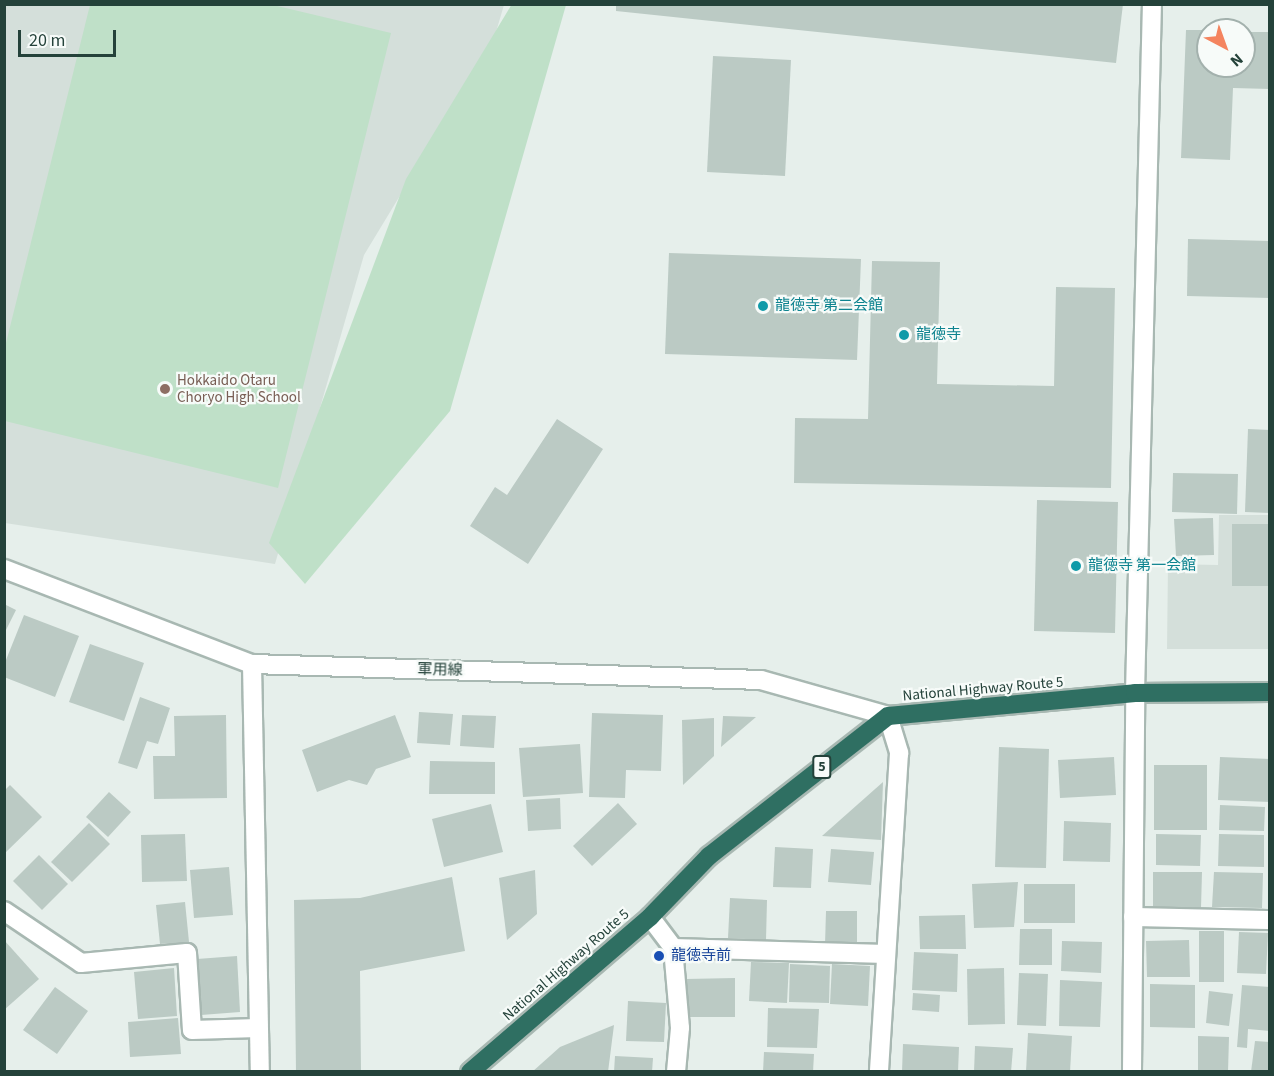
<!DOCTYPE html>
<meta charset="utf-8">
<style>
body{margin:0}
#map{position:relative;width:1274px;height:1076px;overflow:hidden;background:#e6efeb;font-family:"Source Sans 3","Noto Sans JP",sans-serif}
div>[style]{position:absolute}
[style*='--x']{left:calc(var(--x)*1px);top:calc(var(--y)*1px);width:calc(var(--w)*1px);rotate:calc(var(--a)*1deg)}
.built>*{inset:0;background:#d4dfda}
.green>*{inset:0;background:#bfe0c8}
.building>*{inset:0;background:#bbcac4}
.roads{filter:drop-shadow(2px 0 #a8b8b2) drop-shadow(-2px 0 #a8b8b2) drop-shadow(0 2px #a8b8b2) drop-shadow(0 -2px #a8b8b2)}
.minor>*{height:18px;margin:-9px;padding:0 9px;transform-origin:9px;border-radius:9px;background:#fff}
.highway>*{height:18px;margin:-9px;padding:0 9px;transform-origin:9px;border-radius:9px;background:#2f6f62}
.dots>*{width:16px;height:16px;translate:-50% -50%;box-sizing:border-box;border:3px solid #f7fbf9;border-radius:50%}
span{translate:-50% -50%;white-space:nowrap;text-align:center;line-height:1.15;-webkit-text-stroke:4.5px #f7fbf9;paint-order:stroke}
.shield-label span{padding:2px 4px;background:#f7fbf9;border:2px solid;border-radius:4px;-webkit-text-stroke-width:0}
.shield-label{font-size:14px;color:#24423a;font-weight:700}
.culture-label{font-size:15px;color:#0d838f}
.left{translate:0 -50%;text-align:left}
.education-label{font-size:15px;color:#785e54}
.street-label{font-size:15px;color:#24423a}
.transit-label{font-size:15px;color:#164399}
.frame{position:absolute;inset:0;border:6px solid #24423a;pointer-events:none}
.north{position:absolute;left:1196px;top:18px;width:60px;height:60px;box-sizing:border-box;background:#f7fbf9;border:2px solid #a3b1ad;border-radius:50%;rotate:139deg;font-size:16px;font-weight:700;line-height:24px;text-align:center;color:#24423a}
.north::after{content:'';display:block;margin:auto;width:21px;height:27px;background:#f4845f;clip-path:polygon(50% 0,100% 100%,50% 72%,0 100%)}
.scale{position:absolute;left:18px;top:30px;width:98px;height:27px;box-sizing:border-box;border:3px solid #24423a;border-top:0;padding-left:8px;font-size:18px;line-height:21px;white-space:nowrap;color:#24423a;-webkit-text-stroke:4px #f7fbf9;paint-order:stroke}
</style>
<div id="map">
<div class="built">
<div style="clip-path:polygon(4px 5px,504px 5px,493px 42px,364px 255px,275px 564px,5px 523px)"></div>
<div style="clip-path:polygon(1219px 515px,1269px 515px,1269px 649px,1167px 649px,1168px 564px,1218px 565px)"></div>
</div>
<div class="green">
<div style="clip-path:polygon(512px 4px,566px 5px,450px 411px,305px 584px,269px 543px,406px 179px)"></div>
<div style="clip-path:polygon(90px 5px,273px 5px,391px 33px,278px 488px,5px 421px,5px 347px)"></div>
</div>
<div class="building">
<div style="clip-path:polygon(616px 4px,1123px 4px,1116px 63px,616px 11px)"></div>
<div style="clip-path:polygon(1186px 30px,1208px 30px,1208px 66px,1244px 66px,1244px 32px,1270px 32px,1270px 89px,1233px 88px,1230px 160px,1181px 158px)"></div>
<div style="clip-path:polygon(713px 56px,791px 60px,785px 176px,707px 172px)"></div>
<div style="clip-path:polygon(1188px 239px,1270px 241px,1270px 298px,1187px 296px)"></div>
<div style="clip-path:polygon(669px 253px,861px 259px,857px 360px,665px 354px)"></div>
<div style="clip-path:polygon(872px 261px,940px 262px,937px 384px,1054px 386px,1056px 287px,1115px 288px,1111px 488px,794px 483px,795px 418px,868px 419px)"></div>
<div style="clip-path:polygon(557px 419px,603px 449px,528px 564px,470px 526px,495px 487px,507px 495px)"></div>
<div style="clip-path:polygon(1248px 429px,1270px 430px,1270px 513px,1245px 512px)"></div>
<div style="clip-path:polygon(1173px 473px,1238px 474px,1237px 514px,1172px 512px)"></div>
<div style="clip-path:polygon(1037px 500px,1118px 502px,1115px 633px,1034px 631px)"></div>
<div style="clip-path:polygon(1213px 518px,1214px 555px,1176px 556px,1174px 519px)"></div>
<div style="clip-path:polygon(1232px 524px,1270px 524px,1270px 586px,1232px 586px)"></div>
<div style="clip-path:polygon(4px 604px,16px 610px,4px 634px)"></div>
<div style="clip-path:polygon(24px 615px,79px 636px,55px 697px,4px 677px,4px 665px)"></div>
<div style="clip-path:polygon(90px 644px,144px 663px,124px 721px,69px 702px)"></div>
<div style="clip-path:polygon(140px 697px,170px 708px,158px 744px,147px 741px,137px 769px,118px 763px)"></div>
<div style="clip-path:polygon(419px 712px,453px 714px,450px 745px,417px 743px)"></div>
<div style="clip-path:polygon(592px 713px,663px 715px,661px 771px,626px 770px,625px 798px,589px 797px)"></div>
<div style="clip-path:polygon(226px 715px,227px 798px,154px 799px,153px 756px,175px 756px,174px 716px)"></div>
<div style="clip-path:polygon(395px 715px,411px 757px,376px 769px,367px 785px,349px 780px,317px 792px,302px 750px)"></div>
<div style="clip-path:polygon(462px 715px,496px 716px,494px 748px,460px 746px)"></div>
<div style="clip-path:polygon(723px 716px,756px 717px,721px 747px)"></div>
<div style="clip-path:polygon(714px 718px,714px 756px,683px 785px,682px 720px)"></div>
<div style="clip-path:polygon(580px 744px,583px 793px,523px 797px,519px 748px)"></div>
<div style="clip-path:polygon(999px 747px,1049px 749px,1046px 868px,995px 867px)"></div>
<div style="clip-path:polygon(1114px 757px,1116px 795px,1060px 798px,1058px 760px)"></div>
<div style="clip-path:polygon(1220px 757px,1270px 759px,1270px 802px,1218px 800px)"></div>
<div style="clip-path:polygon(430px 761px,495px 762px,495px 794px,429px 794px)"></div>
<div style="clip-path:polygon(1154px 765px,1207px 765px,1207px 830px,1154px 830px)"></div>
<div style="clip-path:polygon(883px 782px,881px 840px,822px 836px)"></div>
<div style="clip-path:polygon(10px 785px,42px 817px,4px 854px,4px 791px)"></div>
<div style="clip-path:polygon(109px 792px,131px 812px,108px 837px,86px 817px)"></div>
<div style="clip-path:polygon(560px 798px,561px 829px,528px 831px,526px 800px)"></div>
<div style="clip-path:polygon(618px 803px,637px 824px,592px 866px,573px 846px)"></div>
<div style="clip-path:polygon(491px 804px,503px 852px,444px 867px,432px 819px)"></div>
<div style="clip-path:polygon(1220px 805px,1265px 807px,1264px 831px,1219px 830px)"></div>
<div style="clip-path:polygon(1064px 821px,1111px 823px,1110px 862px,1063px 861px)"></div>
<div style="clip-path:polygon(89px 823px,110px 844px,72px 882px,51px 862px)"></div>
<div style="clip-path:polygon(185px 834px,187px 881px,142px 882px,141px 835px)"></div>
<div style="clip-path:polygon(1156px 834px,1201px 835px,1200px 866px,1156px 865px)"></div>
<div style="clip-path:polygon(1219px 834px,1264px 835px,1264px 867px,1218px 866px)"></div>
<div style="clip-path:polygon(775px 847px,813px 849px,811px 888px,773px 887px)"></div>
<div style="clip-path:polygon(831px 849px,874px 852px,871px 885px,828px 882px)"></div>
<div style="clip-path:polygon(39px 855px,68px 884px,42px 910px,13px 881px)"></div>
<div style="clip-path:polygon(229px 867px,233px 915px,194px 918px,190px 870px)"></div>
<div style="clip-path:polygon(535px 870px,537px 914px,507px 940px,499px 878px)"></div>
<div style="clip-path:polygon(1153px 872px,1202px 872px,1201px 908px,1153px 907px)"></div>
<div style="clip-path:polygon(1214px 872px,1263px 873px,1262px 908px,1212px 907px)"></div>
<div style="clip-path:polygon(452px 877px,465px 951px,360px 971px,361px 1072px,296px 1072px,294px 900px,360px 898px)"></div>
<div style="clip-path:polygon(1018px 882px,1014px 927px,974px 928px,972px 884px)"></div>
<div style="clip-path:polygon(1024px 884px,1075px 884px,1075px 923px,1024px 923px)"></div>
<div style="clip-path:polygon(730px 898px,767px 900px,766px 940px,728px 938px)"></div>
<div style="clip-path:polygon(185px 902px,189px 942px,160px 944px,156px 905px)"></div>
<div style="clip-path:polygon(826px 911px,857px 911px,857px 945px,825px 945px)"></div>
<div style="clip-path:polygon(965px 915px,966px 949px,920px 949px,919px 916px)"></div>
<div style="clip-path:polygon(1020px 929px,1052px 929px,1052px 965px,1019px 965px)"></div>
<div style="clip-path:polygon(1199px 931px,1224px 931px,1224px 982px,1199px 982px)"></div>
<div style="clip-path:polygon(1239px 932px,1268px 933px,1266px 974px,1237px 973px)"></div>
<div style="clip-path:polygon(4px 940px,39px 979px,4px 1010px)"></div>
<div style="clip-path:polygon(1189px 940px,1190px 977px,1147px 977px,1146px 941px)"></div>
<div style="clip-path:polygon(1062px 941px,1102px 942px,1101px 973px,1061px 971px)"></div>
<div style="clip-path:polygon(914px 952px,958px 954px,957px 992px,912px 990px)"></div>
<div style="clip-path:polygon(237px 956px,240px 1012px,201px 1015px,197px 959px)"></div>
<div style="clip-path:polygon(751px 962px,789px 963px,787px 1003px,749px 1001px)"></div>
<div style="clip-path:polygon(790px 964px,830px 966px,829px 1003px,789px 1002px)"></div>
<div style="clip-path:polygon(832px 964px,870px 966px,868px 1006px,830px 1004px)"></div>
<div style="clip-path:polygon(174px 968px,177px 1016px,138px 1019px,134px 972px)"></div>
<div style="clip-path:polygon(1004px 968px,1005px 1024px,968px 1025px,967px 969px)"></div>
<div style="clip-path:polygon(1019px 973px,1048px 974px,1046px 1026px,1017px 1025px)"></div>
<div style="clip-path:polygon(735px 978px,735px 1017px,686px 1017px,686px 979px)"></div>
<div style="clip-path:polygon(1060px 980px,1102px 982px,1100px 1027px,1059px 1026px)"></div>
<div style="clip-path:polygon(1150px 984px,1195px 985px,1195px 1028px,1150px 1027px)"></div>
<div style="clip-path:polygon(1242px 985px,1270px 987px,1270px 1031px,1248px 1029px,1247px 1048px,1237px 1047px)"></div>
<div style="clip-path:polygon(55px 987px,88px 1011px,57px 1054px,23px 1030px)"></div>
<div style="clip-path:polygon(1209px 991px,1233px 994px,1229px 1026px,1206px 1023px)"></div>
<div style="clip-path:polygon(913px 993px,940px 995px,939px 1012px,912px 1010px)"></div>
<div style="clip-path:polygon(628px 1001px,666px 1003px,664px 1042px,626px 1041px)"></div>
<div style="clip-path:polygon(768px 1008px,819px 1009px,817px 1048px,767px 1047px)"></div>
<div style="clip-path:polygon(178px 1018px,181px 1054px,130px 1057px,128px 1022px)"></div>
<div style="clip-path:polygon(614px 1025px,608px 1072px,532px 1072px,560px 1047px)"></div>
<div style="clip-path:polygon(1028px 1033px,1072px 1036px,1070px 1072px,1026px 1072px)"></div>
<div style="clip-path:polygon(1198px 1036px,1229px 1037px,1228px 1072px,1198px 1072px)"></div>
<div style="clip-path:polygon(1255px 1041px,1270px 1042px,1270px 1072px,1251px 1072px)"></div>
<div style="clip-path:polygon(903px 1044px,959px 1047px,958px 1072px,902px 1072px)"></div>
<div style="clip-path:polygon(975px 1046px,1013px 1048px,1011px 1072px,974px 1072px)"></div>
<div style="clip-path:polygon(764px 1052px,814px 1054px,813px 1072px,763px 1072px)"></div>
<div style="clip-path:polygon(615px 1056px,653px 1058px,652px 1072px,614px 1072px)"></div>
</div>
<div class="roads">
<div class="minor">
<div style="--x:4;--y:569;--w:266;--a:21"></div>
<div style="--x:252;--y:664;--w:509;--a:1.8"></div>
<div style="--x:761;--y:680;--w:132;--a:15.8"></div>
<div style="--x:888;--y:716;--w:39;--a:73"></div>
<div style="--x:899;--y:753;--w:320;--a:93.6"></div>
<div style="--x:252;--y:664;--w:408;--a:88.9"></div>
<div style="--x:4;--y:911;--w:93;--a:34"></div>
<div style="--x:81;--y:963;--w:106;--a:-5.4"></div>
<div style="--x:187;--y:953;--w:77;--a:86.3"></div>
<div style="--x:192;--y:1030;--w:66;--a:-1.7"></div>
<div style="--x:650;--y:917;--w:39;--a:53"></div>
<div style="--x:673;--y:948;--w:80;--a:85"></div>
<div style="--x:680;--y:1028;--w:44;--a:95.2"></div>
<div style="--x:1133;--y:917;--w:137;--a:1.3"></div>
<div style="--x:673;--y:948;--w:213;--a:1.6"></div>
<div style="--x:1132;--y:1072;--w:379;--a:-89.5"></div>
<div style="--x:1135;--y:693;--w:689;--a:-88.59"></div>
</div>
<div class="highway">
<div style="--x:470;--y:1072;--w:238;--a:-40.7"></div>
<div style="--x:650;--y:917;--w:85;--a:-46"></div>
<div style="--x:709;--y:856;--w:227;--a:-38"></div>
<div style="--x:888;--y:716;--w:248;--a:-5.3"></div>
<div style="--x:1135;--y:693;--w:135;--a:-0.4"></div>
</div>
</div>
<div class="dots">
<div style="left:763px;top:306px;background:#0f9aa8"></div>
<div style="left:904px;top:335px;background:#0f9aa8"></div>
<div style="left:165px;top:389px;background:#8d6e63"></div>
<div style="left:1076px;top:566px;background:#0f9aa8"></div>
<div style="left:659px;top:956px;background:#1a4fb4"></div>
</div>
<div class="shield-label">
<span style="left:822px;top:767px">5</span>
</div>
<div class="culture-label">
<span class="left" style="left:775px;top:306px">龍徳寺 第二会館</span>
<span class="left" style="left:916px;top:335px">龍徳寺</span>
<span class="left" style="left:1088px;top:566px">龍徳寺 第一会館</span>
</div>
<div class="education-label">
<span class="left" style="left:177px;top:389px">Hokkaido Otaru<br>Choryo High School</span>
</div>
<div class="street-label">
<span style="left:440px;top:670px;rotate:1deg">軍用線</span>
<span style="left:983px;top:689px;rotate:-5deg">National Highway Route 5</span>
<span style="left:566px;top:965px;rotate:-41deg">National Highway Route 5</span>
</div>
<div class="transit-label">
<span class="left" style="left:671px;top:956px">龍徳寺前</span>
</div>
<div class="frame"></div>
<div class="north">N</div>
<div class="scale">20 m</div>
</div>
